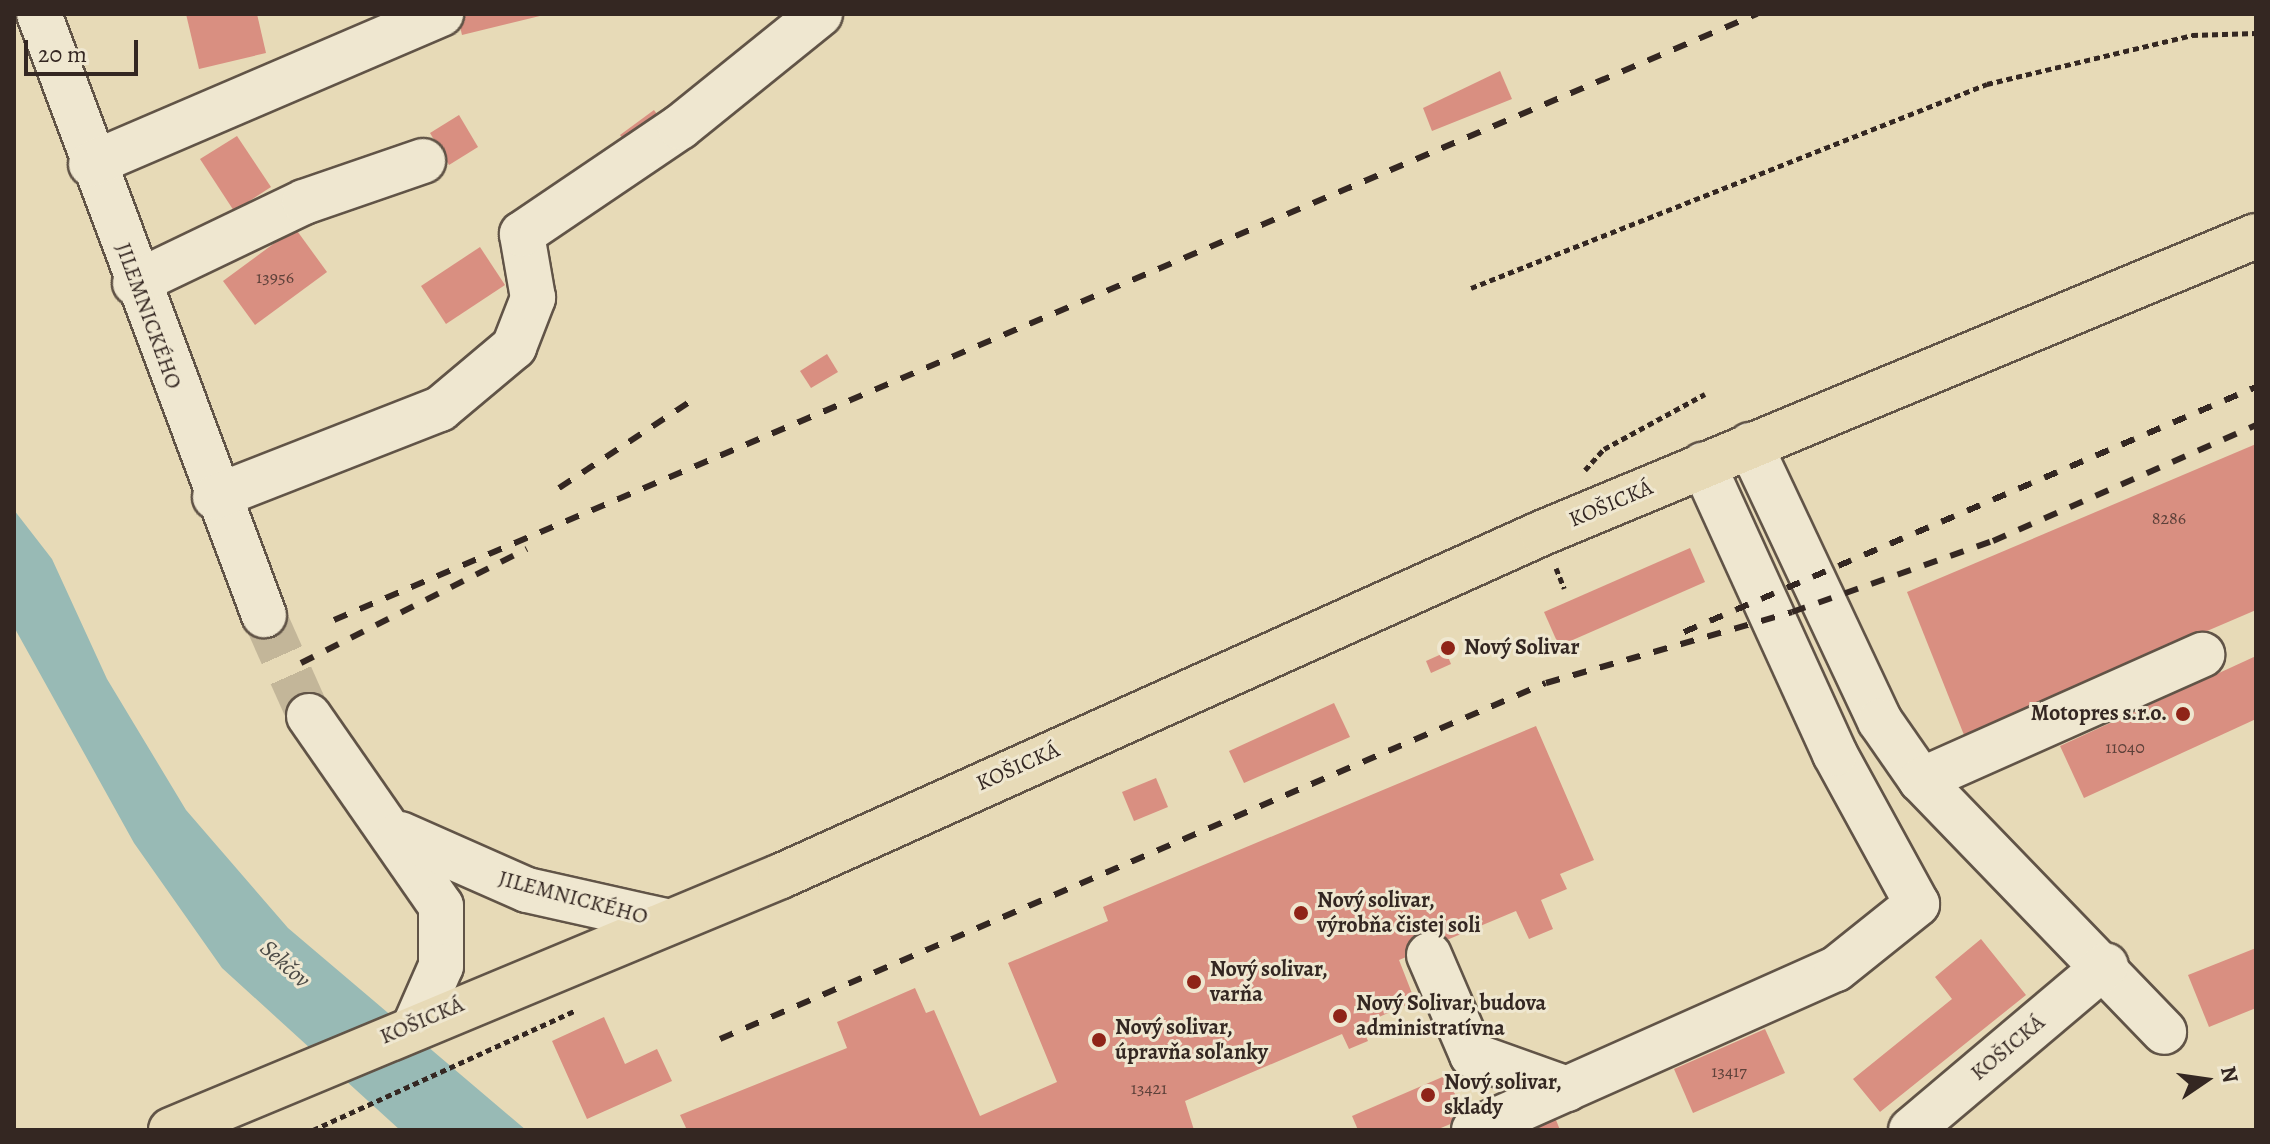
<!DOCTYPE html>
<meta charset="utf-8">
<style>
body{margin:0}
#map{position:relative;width:2270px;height:1144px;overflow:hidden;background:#e7dab7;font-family:Alegreya,serif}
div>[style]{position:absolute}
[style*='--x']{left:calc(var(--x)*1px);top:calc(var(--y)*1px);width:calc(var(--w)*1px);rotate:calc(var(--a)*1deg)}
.water>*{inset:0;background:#98bab5}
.building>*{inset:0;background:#d98f81}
.minor-tunnel>*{height:44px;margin-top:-22px;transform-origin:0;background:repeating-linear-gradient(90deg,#c3b699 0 44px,transparent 0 66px)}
.path>*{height:5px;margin-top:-2.5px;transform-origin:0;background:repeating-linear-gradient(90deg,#342722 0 6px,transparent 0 10px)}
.roads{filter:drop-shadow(2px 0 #615447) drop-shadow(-2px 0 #615447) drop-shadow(0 2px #615447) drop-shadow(0 -2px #615447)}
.minor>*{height:44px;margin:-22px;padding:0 22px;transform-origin:22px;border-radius:22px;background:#efe7d0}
.major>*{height:44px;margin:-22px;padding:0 22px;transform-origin:22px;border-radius:22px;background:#e7dab7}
.rail>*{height:6px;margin-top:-3px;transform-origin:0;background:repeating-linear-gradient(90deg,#342722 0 14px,transparent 0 28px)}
.dots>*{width:22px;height:22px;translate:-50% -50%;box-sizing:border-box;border:4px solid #efe7d0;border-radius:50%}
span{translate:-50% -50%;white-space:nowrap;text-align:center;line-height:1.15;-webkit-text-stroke:6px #efe7d0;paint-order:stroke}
.number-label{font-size:18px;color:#5d413a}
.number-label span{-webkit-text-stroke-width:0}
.street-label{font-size:22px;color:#342722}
.poi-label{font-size:22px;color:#342722;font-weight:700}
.left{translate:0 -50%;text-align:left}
.right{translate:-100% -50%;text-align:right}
.water-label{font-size:24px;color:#4d4c47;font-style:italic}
.frame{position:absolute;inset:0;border:16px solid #342722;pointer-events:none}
.north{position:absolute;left:2166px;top:1040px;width:80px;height:80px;-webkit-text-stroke:6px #efe7d0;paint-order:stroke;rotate:77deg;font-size:22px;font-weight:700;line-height:32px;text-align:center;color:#342722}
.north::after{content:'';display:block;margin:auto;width:28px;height:36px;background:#342722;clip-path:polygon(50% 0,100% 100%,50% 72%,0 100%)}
.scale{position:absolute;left:24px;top:40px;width:114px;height:36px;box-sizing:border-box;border:4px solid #342722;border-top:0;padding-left:10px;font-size:24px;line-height:28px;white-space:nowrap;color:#342722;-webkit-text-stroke:6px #efe7d0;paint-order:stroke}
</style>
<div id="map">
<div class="water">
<div style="clip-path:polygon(14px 510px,52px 559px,107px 679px,186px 810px,288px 928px,526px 1130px,400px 1130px,222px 968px,134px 843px,14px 627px)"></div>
</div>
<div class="building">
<div style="clip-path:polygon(186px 14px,257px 14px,266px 53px,199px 69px)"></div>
<div style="clip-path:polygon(457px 14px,544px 14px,544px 15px,462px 35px)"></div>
<div style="clip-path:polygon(1500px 71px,1512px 99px,1432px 131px,1423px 108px)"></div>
<div style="clip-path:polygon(654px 110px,666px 127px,633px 152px,620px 135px)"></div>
<div style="clip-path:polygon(459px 115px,478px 147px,449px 165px,430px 133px)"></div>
<div style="clip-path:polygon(237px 136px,271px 187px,234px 211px,200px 159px)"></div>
<div style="clip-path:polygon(295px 228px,327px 272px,255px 325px,223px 281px)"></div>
<div style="clip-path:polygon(480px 247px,505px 285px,446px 324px,421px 286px)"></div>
<div style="clip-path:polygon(827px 354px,838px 372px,811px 388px,800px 371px)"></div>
<div style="clip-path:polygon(2256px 444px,2256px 610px,1964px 735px,1907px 592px)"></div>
<div style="clip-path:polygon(1690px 548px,1705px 582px,1559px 646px,1544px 612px)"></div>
<div style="clip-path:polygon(1446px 652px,1451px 664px,1431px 673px,1426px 661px)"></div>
<div style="clip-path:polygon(2256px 656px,2256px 719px,2084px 798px,2060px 746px)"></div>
<div style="clip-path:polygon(1334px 703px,1350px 737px,1244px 783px,1229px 751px)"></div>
<div style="clip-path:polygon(1536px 726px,1594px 860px,1560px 874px,1567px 889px,1541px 900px,1553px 929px,1529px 939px,1516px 911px,1399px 960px,1415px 1001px,1361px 1025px,1368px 1041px,1349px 1049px,1342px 1034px,1185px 1101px,1194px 1130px,687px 1130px,680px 1115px,847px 1048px,837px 1022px,915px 988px,926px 1013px,934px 1010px,980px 1116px,1057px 1082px,1008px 963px,1108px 921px,1103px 907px)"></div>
<div style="clip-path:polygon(1156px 778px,1168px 807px,1134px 821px,1122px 792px)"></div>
<div style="clip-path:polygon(1981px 939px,2026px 995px,1880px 1112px,1853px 1079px,1952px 999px,1935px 977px)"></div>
<div style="clip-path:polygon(2256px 948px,2256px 1008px,2209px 1027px,2188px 975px)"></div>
<div style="clip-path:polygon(604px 1017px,625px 1064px,657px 1049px,672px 1081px,587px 1119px,552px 1041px)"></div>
<div style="clip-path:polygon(1765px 1029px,1785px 1073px,1693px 1113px,1674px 1069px)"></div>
<div style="clip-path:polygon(1447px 1075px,1465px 1118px,1436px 1130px,1358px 1130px,1352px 1116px)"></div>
<div style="clip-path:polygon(1554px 1115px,1560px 1130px,1520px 1130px)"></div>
</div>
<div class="minor-tunnel">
<div style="--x:264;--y:615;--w:111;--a:66"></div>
</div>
<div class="path">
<div style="--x:1471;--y:288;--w:555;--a:-21.57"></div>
<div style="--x:1987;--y:84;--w:211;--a:-13.4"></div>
<div style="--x:2192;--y:35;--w:64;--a:-1.8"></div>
<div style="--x:1585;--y:470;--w:28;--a:-48"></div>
<div style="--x:1604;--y:449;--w:115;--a:-28.6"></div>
<div style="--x:1556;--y:568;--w:22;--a:68"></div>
<div style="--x:313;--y:1130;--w:287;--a:-24.5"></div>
</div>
<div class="roads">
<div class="minor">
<div style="--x:39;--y:14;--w:642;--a:69.48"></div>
<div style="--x:91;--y:164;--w:381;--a:-23.2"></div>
<div style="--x:135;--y:283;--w:187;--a:-25.6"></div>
<div style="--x:304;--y:202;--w:126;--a:-19"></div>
<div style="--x:1750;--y:445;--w:305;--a:64.8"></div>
<div style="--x:1880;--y:721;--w:72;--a:55.2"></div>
<div style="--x:1921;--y:780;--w:350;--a:46"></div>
<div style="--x:215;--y:497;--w:242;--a:-21.4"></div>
<div style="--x:440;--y:409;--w:97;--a:-40"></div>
<div style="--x:514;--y:347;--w:53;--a:-68.8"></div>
<div style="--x:533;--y:298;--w:65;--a:-99.8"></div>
<div style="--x:522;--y:234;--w:191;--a:-34.1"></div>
<div style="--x:680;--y:127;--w:180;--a:-38.9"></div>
<div style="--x:309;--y:716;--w:231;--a:55.2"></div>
<div style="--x:441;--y:906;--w:60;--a:90"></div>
<div style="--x:441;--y:966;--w:62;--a:113.7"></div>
<div style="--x:1921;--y:780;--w:308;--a:-24"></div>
<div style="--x:400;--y:834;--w:139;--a:23.8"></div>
<div style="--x:527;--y:890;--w:142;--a:12.6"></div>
<div style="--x:1429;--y:955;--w:109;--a:66.7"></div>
<div style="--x:1472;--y:1055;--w:101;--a:19.7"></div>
<div style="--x:1474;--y:1130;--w:396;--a:-24"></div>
<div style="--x:1836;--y:969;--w:104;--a:-38.7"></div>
<div style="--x:1917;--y:904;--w:171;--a:-118.7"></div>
<div style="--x:1835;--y:754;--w:318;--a:-114.5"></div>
<div style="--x:1911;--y:1130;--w:255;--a:-40.2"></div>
</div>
<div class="major">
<div style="--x:171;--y:1130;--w:661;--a:-22.61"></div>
<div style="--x:781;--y:876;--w:835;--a:-24.26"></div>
<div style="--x:1542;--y:533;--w:773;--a:-22.59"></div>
</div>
</div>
<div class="rail">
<div style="--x:559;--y:488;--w:158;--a:-33.4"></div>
<div style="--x:334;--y:620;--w:1547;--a:-23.07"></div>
<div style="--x:1684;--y:632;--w:622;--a:-23.19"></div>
<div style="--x:301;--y:663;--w:253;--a:-26.8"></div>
<div style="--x:720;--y:1039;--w:899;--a:-23.32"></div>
<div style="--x:1546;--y:683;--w:256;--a:-16.1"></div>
<div style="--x:1792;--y:612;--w:213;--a:-19.5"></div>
<div style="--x:1993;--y:541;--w:287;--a:-23.8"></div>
</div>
<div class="dots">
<div style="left:1448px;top:648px;background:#8f2418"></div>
<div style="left:2183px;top:714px;background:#8f2418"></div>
<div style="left:1301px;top:913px;background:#8f2418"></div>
<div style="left:1194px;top:982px;background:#8f2418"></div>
<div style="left:1340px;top:1016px;background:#8f2418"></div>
<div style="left:1099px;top:1040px;background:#8f2418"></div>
<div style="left:1428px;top:1095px;background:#8f2418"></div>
</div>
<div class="number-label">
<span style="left:275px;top:277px">13956</span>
<span style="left:2169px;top:518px">8286</span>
<span style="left:2125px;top:747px">11040</span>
<span style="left:1729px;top:1071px">13417</span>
<span style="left:1149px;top:1088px">13421</span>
</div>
<div class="street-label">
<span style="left:148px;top:316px;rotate:70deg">JILEMNICKÉHO</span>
<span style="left:1611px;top:504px;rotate:-23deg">KOŠICKÁ</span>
<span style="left:1018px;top:767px;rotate:-24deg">KOŠICKÁ</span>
<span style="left:573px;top:898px;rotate:15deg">JILEMNICKÉHO</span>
<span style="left:422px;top:1021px;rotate:-23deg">KOŠICKÁ</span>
<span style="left:2008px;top:1048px;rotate:-40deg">KOŠICKÁ</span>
</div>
<div class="poi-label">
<span class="left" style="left:1464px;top:648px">Nový Solivar</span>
<span class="right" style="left:2167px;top:714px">Motopres s.r.o.</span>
<span class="left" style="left:1317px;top:913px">Nový solivar,<br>výrobňa čistej soli</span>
<span class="left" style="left:1210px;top:982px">Nový solivar,<br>varňa</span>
<span class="left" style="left:1356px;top:1016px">Nový Solivar, budova<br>administratívna</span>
<span class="left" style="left:1115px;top:1040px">Nový solivar,<br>úpravňa soľanky</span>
<span class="left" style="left:1444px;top:1095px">Nový solivar,<br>sklady</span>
</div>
<div class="water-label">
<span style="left:285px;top:964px;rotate:42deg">Sekčov</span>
</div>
<div class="frame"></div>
<div class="north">N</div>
<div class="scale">20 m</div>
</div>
